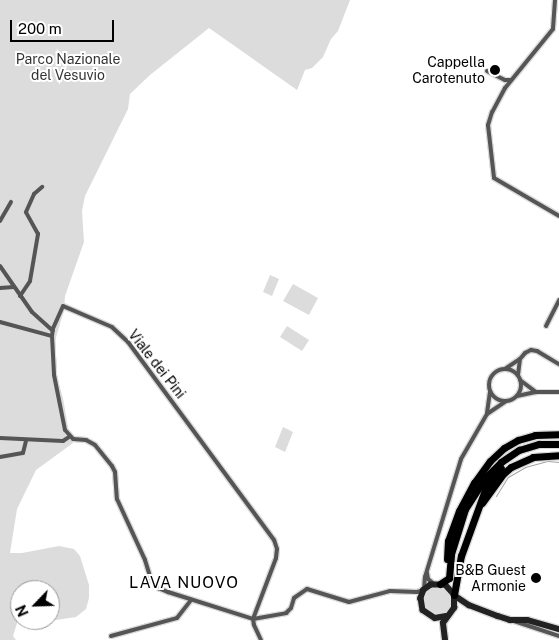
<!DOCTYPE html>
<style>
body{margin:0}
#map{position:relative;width:559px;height:640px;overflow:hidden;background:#fff;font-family:"Public Sans",sans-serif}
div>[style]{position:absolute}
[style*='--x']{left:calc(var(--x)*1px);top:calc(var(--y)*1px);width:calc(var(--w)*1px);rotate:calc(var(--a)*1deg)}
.green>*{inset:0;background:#dcdcdc}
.round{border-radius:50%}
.stream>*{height:1px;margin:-0.5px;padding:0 0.5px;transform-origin:0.5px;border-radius:0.5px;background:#a3a3a3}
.roads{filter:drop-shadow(1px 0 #dbdbdb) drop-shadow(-1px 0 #dbdbdb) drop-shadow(0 1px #dbdbdb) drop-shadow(0 -1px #dbdbdb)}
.street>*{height:4px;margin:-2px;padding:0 2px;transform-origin:2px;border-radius:2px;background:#555}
.street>.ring{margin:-2px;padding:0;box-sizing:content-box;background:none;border:4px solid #555;border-radius:50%}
.secondary>*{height:5.5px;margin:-2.75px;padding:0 2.75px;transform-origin:2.75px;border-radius:2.75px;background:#222}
.highway>*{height:7px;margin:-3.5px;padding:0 3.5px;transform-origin:3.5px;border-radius:3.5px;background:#000}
.dots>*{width:14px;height:14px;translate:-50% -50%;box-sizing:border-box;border:2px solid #fff;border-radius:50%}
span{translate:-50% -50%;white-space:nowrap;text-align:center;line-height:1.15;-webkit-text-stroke:4px #fff;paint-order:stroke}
.park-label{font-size:14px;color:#333}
.poi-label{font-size:14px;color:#000}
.right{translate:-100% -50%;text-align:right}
.street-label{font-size:14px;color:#000}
.quarter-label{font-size:16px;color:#000;letter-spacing:1px}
.north{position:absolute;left:10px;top:580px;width:50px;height:50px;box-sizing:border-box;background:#fff;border:1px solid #999;border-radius:50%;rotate:246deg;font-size:14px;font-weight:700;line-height:20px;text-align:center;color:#000}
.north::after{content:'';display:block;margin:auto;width:18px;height:22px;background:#000;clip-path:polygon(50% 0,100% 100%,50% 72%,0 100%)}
.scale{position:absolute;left:10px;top:20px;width:104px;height:22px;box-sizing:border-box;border:2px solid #000;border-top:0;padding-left:6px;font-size:15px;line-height:18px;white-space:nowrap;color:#000;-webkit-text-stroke:4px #fff;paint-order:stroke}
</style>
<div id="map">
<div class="green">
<div style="clip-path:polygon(evenodd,0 0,350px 0,338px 31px,331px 39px,323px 57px,312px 68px,305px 70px,297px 90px,209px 28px,150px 75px,130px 94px,128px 109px,85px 196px,82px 211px,84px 242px,65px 296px,64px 310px,55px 341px,57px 377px,63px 398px,69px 433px,73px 443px,36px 470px,17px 509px,10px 553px,22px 553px,59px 546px,74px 549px,80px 556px,89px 585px,89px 598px,86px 609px,76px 617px,30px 624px,18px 620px,13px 636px,16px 640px,0 640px,0 0,20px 590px,50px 590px,50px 620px,20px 620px,20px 590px)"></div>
<div style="clip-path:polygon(270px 275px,279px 279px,272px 296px,263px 292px)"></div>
<div style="clip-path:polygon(293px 284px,318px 298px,309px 315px,283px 301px)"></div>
<div style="clip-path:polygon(287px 326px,309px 340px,302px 351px,280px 337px)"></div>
<div style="clip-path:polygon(283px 427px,293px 432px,285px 452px,275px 447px)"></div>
<div class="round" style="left:424px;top:587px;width:28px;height:28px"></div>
</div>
<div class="stream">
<div style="--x:496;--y:496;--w:22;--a:-58"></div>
<div style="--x:508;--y:477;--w:20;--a:-30"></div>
<div style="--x:525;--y:467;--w:24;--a:-15"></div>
<div style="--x:548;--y:461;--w:11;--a:5"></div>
</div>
<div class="roads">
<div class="street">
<div style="--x:555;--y:0;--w:29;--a:94"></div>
<div style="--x:553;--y:29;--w:76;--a:129.1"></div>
<div style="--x:505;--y:88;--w:27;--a:118"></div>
<div style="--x:492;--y:112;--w:14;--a:107"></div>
<div style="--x:488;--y:125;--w:53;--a:83.5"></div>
<div style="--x:494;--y:178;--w:75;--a:30.3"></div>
<div style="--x:487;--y:71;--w:20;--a:27"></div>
<div style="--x:505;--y:80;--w:6;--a:0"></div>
<div style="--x:0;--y:221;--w:22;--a:-60"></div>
<div style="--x:0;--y:266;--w:56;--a:55.2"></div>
<div style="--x:32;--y:312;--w:28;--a:42"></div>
<div style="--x:0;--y:288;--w:14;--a:-4"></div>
<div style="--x:20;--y:296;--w:18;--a:-56"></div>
<div style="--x:30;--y:281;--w:48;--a:-80.3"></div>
<div style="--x:38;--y:234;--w:25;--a:-119"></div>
<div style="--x:26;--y:212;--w:20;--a:-66"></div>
<div style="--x:34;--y:194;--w:11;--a:-41"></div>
<div style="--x:0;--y:322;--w:54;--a:15.1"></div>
<div style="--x:546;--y:326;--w:29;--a:-63"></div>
<div class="ring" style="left:489px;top:369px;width:28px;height:28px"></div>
<div style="--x:505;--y:369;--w:18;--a:-34"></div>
<div style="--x:518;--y:375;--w:16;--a:-83"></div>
<div style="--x:520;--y:359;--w:8;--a:-50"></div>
<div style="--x:525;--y:353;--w:7;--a:-27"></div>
<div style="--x:531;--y:350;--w:6;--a:9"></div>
<div style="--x:537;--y:351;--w:26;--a:31"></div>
<div style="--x:520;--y:380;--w:20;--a:37"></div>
<div style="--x:517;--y:396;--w:19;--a:-12"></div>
<div style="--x:536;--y:392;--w:23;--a:0"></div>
<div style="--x:487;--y:413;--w:21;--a:-82"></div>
<div style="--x:0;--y:438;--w:63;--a:2.7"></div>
<div style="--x:63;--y:441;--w:7;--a:-34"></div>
<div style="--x:0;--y:457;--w:23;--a:-10"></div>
<div style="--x:23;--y:453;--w:12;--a:-76"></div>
<div style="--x:427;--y:573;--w:6;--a:81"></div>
<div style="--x:428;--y:579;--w:8;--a:40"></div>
<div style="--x:514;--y:621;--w:47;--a:18.4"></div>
<div style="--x:111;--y:636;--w:68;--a:-15.3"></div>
<div style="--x:177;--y:618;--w:23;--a:-52"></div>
<div style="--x:261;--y:640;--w:17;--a:-115"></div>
<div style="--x:254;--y:625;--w:6;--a:-99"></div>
<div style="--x:253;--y:619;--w:65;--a:-69.3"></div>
<div style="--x:276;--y:558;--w:9;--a:-84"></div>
<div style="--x:277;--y:549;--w:9;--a:-108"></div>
<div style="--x:274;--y:540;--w:246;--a:-126.4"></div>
<div style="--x:128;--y:342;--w:22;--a:-137"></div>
<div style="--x:112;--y:327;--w:53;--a:-156.8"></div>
<div style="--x:63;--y:306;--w:24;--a:114"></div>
<div style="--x:53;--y:328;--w:8;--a:97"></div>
<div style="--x:52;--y:336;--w:39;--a:87"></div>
<div style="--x:54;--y:375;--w:56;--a:78.7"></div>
<div style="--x:65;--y:430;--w:12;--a:48"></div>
<div style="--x:73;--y:439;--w:13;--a:4"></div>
<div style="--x:86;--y:440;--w:10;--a:29"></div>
<div style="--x:95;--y:445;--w:27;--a:51"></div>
<div style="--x:112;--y:466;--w:7;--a:63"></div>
<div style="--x:115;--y:472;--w:27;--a:86"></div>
<div style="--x:117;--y:499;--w:67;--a:65.3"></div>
<div style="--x:145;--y:560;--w:21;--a:73"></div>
<div style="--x:151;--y:580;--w:11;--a:49"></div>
<div style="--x:158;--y:588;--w:11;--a:22"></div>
<div style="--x:168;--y:592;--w:89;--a:17.6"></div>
<div style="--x:253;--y:619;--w:34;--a:-10"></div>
<div style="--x:286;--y:613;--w:7;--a:-45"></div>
<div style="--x:291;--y:608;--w:10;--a:-73"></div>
<div style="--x:294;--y:598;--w:16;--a:-35"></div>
<div style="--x:307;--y:589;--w:44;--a:17.2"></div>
<div style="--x:349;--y:602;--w:42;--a:-15"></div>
<div style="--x:390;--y:591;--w:27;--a:2"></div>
<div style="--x:417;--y:592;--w:7;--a:-16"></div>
<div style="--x:424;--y:590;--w:13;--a:-86"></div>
<div style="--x:425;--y:577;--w:123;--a:-73"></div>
<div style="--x:461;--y:459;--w:52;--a:-60"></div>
<div style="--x:487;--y:414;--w:23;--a:-34"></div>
</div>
<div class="secondary">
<div style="--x:454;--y:595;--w:18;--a:34"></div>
<div style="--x:469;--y:605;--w:31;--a:21"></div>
<div style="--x:498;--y:616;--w:13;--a:18"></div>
<div style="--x:510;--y:620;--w:17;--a:0"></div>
<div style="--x:527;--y:620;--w:33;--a:16"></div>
<div style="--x:445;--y:640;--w:17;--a:-97"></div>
<div style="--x:443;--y:623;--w:19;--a:-54"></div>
<div style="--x:454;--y:608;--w:13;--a:-90"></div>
<div style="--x:454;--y:595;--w:13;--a:-132"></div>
<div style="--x:445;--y:585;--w:14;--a:180"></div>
<div style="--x:431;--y:585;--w:9;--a:144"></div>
<div style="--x:424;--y:590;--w:9;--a:111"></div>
<div style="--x:421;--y:598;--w:12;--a:81"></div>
<div style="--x:423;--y:610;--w:14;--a:34"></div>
<div style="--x:435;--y:618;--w:11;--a:-10"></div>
</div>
<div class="highway">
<div style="--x:482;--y:503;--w:37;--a:-54"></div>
<div style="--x:504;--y:473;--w:9;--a:-41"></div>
<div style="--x:511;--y:467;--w:24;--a:-24"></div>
<div style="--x:533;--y:457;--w:26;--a:-4"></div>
<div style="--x:447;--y:559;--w:18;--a:-87"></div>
<div style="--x:448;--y:541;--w:32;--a:-70"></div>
<div style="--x:459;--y:511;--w:32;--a:-62"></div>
<div style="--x:474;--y:483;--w:27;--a:-54"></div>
<div style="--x:490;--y:461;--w:19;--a:-43"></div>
<div style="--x:504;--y:448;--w:16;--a:-30"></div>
<div style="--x:518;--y:440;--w:18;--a:-16"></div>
<div style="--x:535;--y:435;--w:24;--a:-2"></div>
<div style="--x:440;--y:584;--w:11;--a:-34"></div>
<div style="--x:449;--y:578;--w:24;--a:-85"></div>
<div style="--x:451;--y:554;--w:47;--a:-72.7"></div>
<div style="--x:465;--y:509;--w:38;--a:-57"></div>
<div style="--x:486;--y:477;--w:21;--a:-45"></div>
<div style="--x:501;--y:462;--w:22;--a:-34"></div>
<div style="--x:519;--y:450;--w:21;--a:-17"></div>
<div style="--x:539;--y:444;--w:20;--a:0"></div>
<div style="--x:454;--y:595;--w:40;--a:-80"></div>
<div style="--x:461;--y:556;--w:73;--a:-70.1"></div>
<div style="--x:486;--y:487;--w:24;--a:-52"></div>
</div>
</div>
<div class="dots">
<div style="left:495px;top:70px;background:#000"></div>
<div style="left:536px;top:578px;background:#000"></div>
</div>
<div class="park-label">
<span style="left:68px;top:67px">Parco Nazionale<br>del Vesuvio</span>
</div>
<div class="poi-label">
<span class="right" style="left:485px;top:70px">Cappella<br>Carotenuto</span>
<span class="right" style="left:526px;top:578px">B&amp;B Guest<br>Armonie</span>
</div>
<div class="street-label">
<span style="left:157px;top:364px;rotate:52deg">Viale dei Pini</span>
</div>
<div class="quarter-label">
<span style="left:184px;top:583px">LAVA NUOVO</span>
</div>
<div class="north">N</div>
<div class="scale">200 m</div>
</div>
